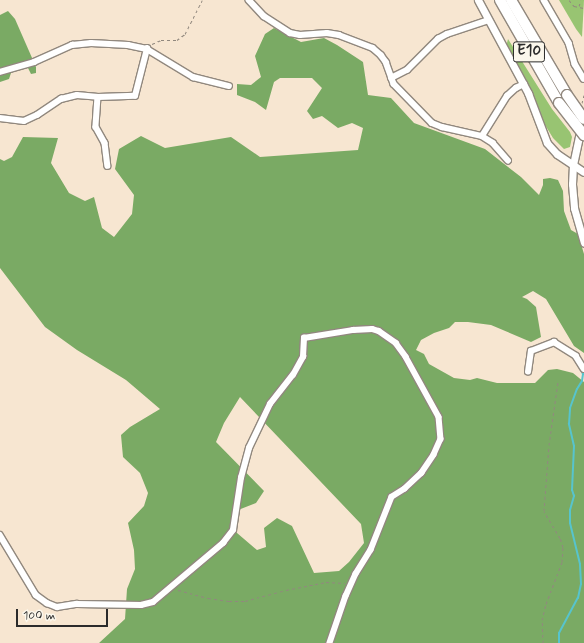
<!DOCTYPE html>
<style>
body{margin:0}
#map{position:relative;width:584px;height:643px;overflow:hidden;background:#f7e6d1;font-family:Mynerve,sans-serif}
div>[style]{position:absolute}
[style*='--x']{left:calc(var(--x)*1px);top:calc(var(--y)*1px);width:calc(var(--w)*1px);rotate:calc(var(--a)*1deg)}
.green>*{inset:0;background:#98c472}
.forest>*{inset:0;background:#7aaa64}
.stream>*{height:2px;margin:-1px;padding:0 1px;transform-origin:1px;border-radius:1px;background:#57c4cd}
.path>*{height:1px;margin-top:-0.5px;transform-origin:0;background:repeating-linear-gradient(90deg,#91887e 0 3px,transparent 0 6px)}
.roads{filter:drop-shadow(1px 0 #91887e) drop-shadow(-1px 0 #91887e) drop-shadow(0 1px #91887e) drop-shadow(0 -1px #91887e)}
.minor>*{height:5.5px;margin:-2.75px;padding:0 2.75px;transform-origin:2.75px;border-radius:2.75px;background:#fff}
.tertiary>*{height:7px;margin:-3.5px;padding:0 3.5px;transform-origin:3.5px;border-radius:3.5px;background:#fff}
.motorway>*{height:10px;margin:-5px;padding:0 5px;transform-origin:5px;border-radius:5px;background:#fff}
.bridges{filter:drop-shadow(1px 0 #91887e) drop-shadow(-1px 0 #91887e) drop-shadow(0 1px #91887e) drop-shadow(0 -1px #91887e)}
.motorway-bridge>*{height:10px;margin:-5px;padding:0 5px;transform-origin:5px;border-radius:5px;background:#fff}
span{translate:-50% -50%;white-space:nowrap;text-align:center;line-height:1.15;-webkit-text-stroke:4px #fbf7ec;paint-order:stroke}
.shield-label span{padding:1px 3px;background:#fbf7ec;border:1px solid;border-radius:3px;-webkit-text-stroke-width:0}
.shield-label{font-size:15px;color:#2b2b2b;font-weight:700}
.scale{position:absolute;left:16px;top:609px;width:92px;height:18px;box-sizing:border-box;border:2px solid #2b2b2b;border-top:0;padding-left:5px;font-size:12px;line-height:14px;white-space:nowrap;color:#2b2b2b;-webkit-text-stroke:3px #fbf7ec;paint-order:stroke}
</style>
<div id="map">
<div class="green">
<div style="clip-path:polygon(559px 0,584px 0,582px 37px,576px 29px)"></div>
<div style="clip-path:polygon(508px 39px,552px 109px,570px 132px,572px 137px,570px 147px,564px 149px,553px 138px,539px 115px,506px 47px)"></div>
</div>
<div class="forest">
<div style="clip-path:polygon(8px 11px,15px 19px,36px 67px,36px 73px,31px 74px,27px 66px,11px 73px,9px 79px,0 82px,0 15px)"></div>
<div style="clip-path:polygon(evenodd,274px 28px,301px 42px,324px 38px,337px 45px,363px 62px,368px 95px,391px 98px,414px 123px,485px 149px,521px 177px,539px 195px,543px 185px,543px 179px,550px 178px,558px 180px,563px 191px,564px 211px,571px 230px,578px 234px,584px 254px,584px 353px,574px 346px,546px 299px,533px 291px,522px 297px,527px 299px,536px 307px,541px 337px,531px 342px,491px 325px,468px 322px,455px 322px,449px 328px,434px 333px,421px 340px,416px 350px,424px 354px,429px 364px,454px 378px,470px 380px,477px 378px,497px 383px,535px 383px,548px 370px,557px 369px,573px 373px,584px 382px,584px 643px,99px 643px,125px 619px,127px 589px,135px 569px,134px 550px,128px 523px,144px 506px,148px 493px,140px 473px,123px 457px,121px 435px,130px 427px,160px 409px,126px 380px,77px 350px,45px 327px,0 268px,0 159px,4px 161px,12px 157px,23px 137px,58px 138px,51px 163px,69px 193px,85px 201px,94px 197px,102px 228px,114px 237px,132px 214px,134px 195px,115px 169px,119px 149px,141px 136px,165px 148px,231px 137px,260px 157px,358px 150px,363px 128px,352px 123px,338px 128px,322px 116px,313px 119px,307px 111px,322px 88px,312px 78px,280px 78px,274px 82px,266px 110px,255px 102px,237px 95px,237px 84px,251px 85px,261px 77px,255px 56px,265px 34px,274px 28px,240px 397px,361px 524px,364px 543px,349px 562px,339px 571px,314px 573px,292px 526px,277px 518px,264px 528px,266px 547px,257px 550px,230px 527px,233px 512px,256px 503px,264px 491px,216px 442px,224px 423px,240px 397px)"></div>
</div>
<div class="stream">
<div style="--x:559;--y:643;--w:10;--a:-90"></div>
<div style="--x:559;--y:633;--w:40;--a:-62"></div>
<div style="--x:578;--y:598;--w:14;--a:-78"></div>
<div style="--x:581;--y:584;--w:20;--a:-93"></div>
<div style="--x:580;--y:564;--w:42;--a:-103.7"></div>
<div style="--x:570;--y:523;--w:13;--a:-90"></div>
<div style="--x:570;--y:510;--w:15;--a:-74"></div>
<div style="--x:574;--y:496;--w:6;--a:-108"></div>
<div style="--x:572;--y:490;--w:44;--a:-87.4"></div>
<div style="--x:574;--y:446;--w:23;--a:-103"></div>
<div style="--x:569;--y:424;--w:16;--a:-86"></div>
<div style="--x:570;--y:408;--w:20;--a:-70"></div>
<div style="--x:577;--y:389;--w:9;--a:-58"></div>
<div style="--x:582;--y:381;--w:7;--a:-82"></div>
<div style="--x:583;--y:374;--w:8;--a:-113"></div>
</div>
<div class="path">
<div style="--x:569;--y:0;--w:8;--a:50"></div>
<div style="--x:574;--y:6;--w:10;--a:11"></div>
<div style="--x:579;--y:6;--w:6;--a:-72"></div>
<div style="--x:152;--y:44;--w:10;--a:-24"></div>
<div style="--x:161;--y:40;--w:16;--a:0"></div>
<div style="--x:177;--y:40;--w:10;--a:-37"></div>
<div style="--x:185;--y:34;--w:38;--a:-63"></div>
<div style="--x:582;--y:103;--w:8;--a:-76"></div>
<div style="--x:178;--y:590;--w:31;--a:15"></div>
<div style="--x:208;--y:598;--w:21;--a:8"></div>
<div style="--x:229;--y:601;--w:16;--a:0"></div>
<div style="--x:245;--y:601;--w:42;--a:-15"></div>
<div style="--x:286;--y:590;--w:41;--a:-11.3"></div>
<div style="--x:326;--y:582;--w:19;--a:3"></div>
<div style="--x:543;--y:643;--w:23;--a:-92"></div>
<div style="--x:542;--y:620;--w:16;--a:-76"></div>
<div style="--x:546;--y:604;--w:45;--a:-69.1"></div>
<div style="--x:562;--y:562;--w:15;--a:-86"></div>
<div style="--x:563;--y:547;--w:9;--a:-108"></div>
<div style="--x:560;--y:538;--w:31;--a:-121"></div>
<div style="--x:544;--y:511;--w:66;--a:-85.7"></div>
<div style="--x:549;--y:445;--w:64;--a:-81.9"></div>
</div>
<div class="roads">
<div class="minor">
<div style="--x:249;--y:0;--w:22;--a:47"></div>
<div style="--x:264;--y:16;--w:31;--a:33"></div>
<div style="--x:290;--y:33;--w:10;--a:11"></div>
<div style="--x:300;--y:35;--w:27;--a:-4"></div>
<div style="--x:327;--y:33;--w:12;--a:9"></div>
<div style="--x:339;--y:35;--w:36;--a:21"></div>
<div style="--x:373;--y:48;--w:11;--a:41"></div>
<div style="--x:381;--y:55;--w:9;--a:54"></div>
<div style="--x:386;--y:62;--w:23;--a:70"></div>
<div style="--x:394;--y:84;--w:54;--a:45.7"></div>
<div style="--x:432;--y:123;--w:11;--a:22"></div>
<div style="--x:442;--y:127;--w:41;--a:12.7"></div>
<div style="--x:482;--y:136;--w:13;--a:32"></div>
<div style="--x:493;--y:143;--w:23;--a:49"></div>
<div style="--x:544;--y:0;--w:50;--a:59.8"></div>
<div style="--x:569;--y:43;--w:22;--a:74"></div>
<div style="--x:575;--y:64;--w:17;--a:59"></div>
<div style="--x:0;--y:72;--w:35;--a:-16"></div>
<div style="--x:34;--y:62;--w:42;--a:-24.1"></div>
<div style="--x:72;--y:45;--w:19;--a:-6"></div>
<div style="--x:91;--y:43;--w:37;--a:3"></div>
<div style="--x:128;--y:45;--w:19;--a:12"></div>
<div style="--x:147;--y:49;--w:54;--a:31.3"></div>
<div style="--x:193;--y:77;--w:37;--a:14"></div>
<div style="--x:391;--y:78;--w:18;--a:-27"></div>
<div style="--x:407;--y:70;--w:44;--a:-45"></div>
<div style="--x:438;--y:39;--w:10;--a:-29"></div>
<div style="--x:447;--y:34;--w:44;--a:-18.4"></div>
<div style="--x:98;--y:97;--w:30;--a:94"></div>
<div style="--x:96;--y:127;--w:18;--a:61"></div>
<div style="--x:105;--y:143;--w:23;--a:83"></div>
<div style="--x:0;--y:118;--w:24;--a:7"></div>
<div style="--x:24;--y:121;--w:14;--a:-25"></div>
<div style="--x:37;--y:115;--w:29;--a:-34"></div>
<div style="--x:61;--y:99;--w:16;--a:-14"></div>
<div style="--x:77;--y:95;--w:21;--a:5"></div>
<div style="--x:98;--y:97;--w:37;--a:-2"></div>
<div style="--x:135;--y:96;--w:49;--a:-75.7"></div>
<div style="--x:482;--y:136;--w:47;--a:-58"></div>
<div style="--x:507;--y:96;--w:12;--a:-42"></div>
<div style="--x:516;--y:88;--w:9;--a:-27"></div>
<div style="--x:528;--y:372;--w:21;--a:-82"></div>
<div style="--x:531;--y:351;--w:25;--a:-21"></div>
<div style="--x:554;--y:342;--w:26;--a:32"></div>
<div style="--x:576;--y:356;--w:15;--a:58"></div>
<div style="--x:0;--y:535;--w:70;--a:59"></div>
<div style="--x:36;--y:595;--w:14;--a:36"></div>
<div style="--x:47;--y:603;--w:11;--a:22"></div>
<div style="--x:57;--y:607;--w:20;--a:-9"></div>
<div style="--x:77;--y:604;--w:64;--a:0.9"></div>
<div style="--x:141;--y:605;--w:12;--a:-14"></div>
<div style="--x:153;--y:602;--w:92;--a:-40.1"></div>
<div style="--x:223;--y:543;--w:16;--a:-52"></div>
<div style="--x:233;--y:530;--w:53;--a:-81.3"></div>
<div style="--x:241;--y:478;--w:31;--a:-75"></div>
<div style="--x:249;--y:448;--w:49;--a:-64.5"></div>
<div style="--x:270;--y:404;--w:37;--a:-52"></div>
<div style="--x:293;--y:375;--w:21;--a:-61"></div>
<div style="--x:303;--y:357;--w:19;--a:-87"></div>
<div style="--x:304;--y:338;--w:50;--a:-9.3"></div>
<div style="--x:353;--y:330;--w:19;--a:-3"></div>
<div style="--x:372;--y:329;--w:7;--a:16"></div>
<div style="--x:379;--y:331;--w:21;--a:35"></div>
<div style="--x:396;--y:343;--w:17;--a:54"></div>
<div style="--x:406;--y:357;--w:68;--a:61.2"></div>
<div style="--x:439;--y:417;--w:22;--a:85"></div>
<div style="--x:441;--y:439;--w:17;--a:114"></div>
<div style="--x:434;--y:455;--w:22;--a:124"></div>
<div style="--x:422;--y:473;--w:23;--a:137"></div>
<div style="--x:405;--y:489;--w:15;--a:148"></div>
<div style="--x:392;--y:497;--w:57;--a:111.6"></div>
<div style="--x:371;--y:550;--w:28;--a:122"></div>
<div style="--x:356;--y:574;--w:24;--a:114"></div>
<div style="--x:346;--y:596;--w:50;--a:108.8"></div>
</div>
<div class="tertiary">
<div style="--x:478;--y:0;--w:106;--a:61.7"></div>
<div style="--x:528;--y:93;--w:53;--a:69.2"></div>
<div style="--x:547;--y:143;--w:15;--a:48"></div>
<div style="--x:557;--y:154;--w:32;--a:34"></div>
<div style="--x:581;--y:127;--w:39;--a:102"></div>
<div style="--x:573;--y:165;--w:19;--a:93"></div>
<div style="--x:572;--y:184;--w:24;--a:85"></div>
<div style="--x:574;--y:208;--w:36;--a:74"></div>
</div>
<div class="motorway">
<div style="--x:500;--y:0;--w:119;--a:60.2"></div>
<div style="--x:511;--y:0;--w:110;--a:59.5"></div>
</div>
</div>
<div class="bridges">
<div class="motorway-bridge">
<div style="--x:567;--y:95;--w:29;--a:55"></div>
<div style="--x:559;--y:103;--w:41;--a:52"></div>
</div>
</div>
<div class="shield-label">
<span style="left:529px;top:52px">E10</span>
</div>
<div class="scale">100 m</div>
</div>
